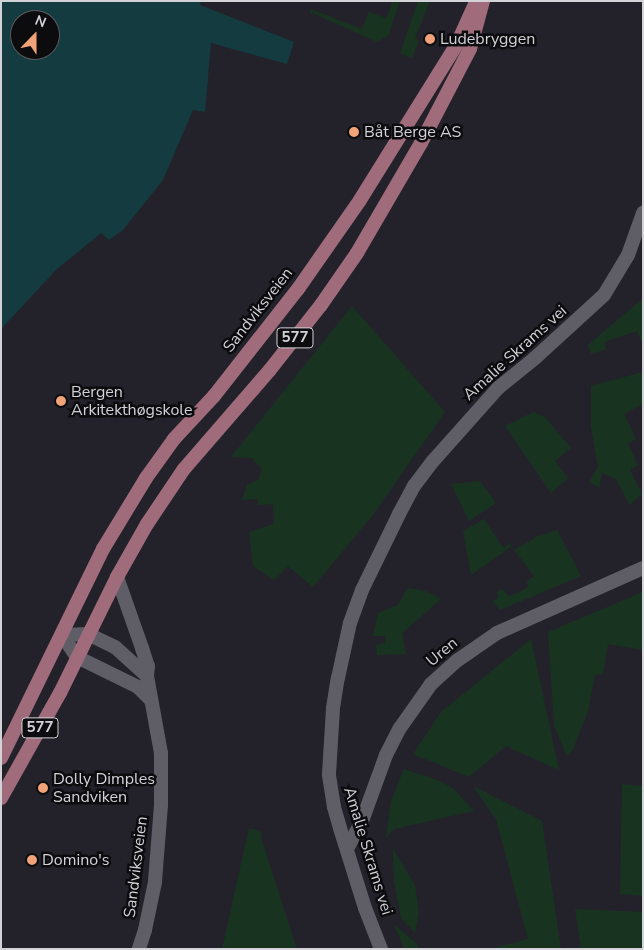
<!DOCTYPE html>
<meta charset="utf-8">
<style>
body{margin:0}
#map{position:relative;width:644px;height:950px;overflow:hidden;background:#23222a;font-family:"Nunito Sans",sans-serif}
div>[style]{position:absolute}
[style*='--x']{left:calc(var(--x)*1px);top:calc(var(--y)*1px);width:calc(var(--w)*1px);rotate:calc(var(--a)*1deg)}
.green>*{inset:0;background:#183421}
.water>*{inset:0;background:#143b3f}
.minor>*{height:14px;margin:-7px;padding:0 7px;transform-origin:7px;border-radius:7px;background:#5f5e67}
.secondary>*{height:14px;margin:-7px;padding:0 7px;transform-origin:7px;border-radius:7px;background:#5f5e67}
.primary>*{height:14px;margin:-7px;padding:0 7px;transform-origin:7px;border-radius:7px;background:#a06c7b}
.dots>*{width:14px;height:14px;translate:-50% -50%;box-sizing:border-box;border:2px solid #0c0c0f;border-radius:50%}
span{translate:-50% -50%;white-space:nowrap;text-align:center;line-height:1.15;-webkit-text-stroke:5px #0c0c0f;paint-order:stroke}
.shield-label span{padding:1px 4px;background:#0c0c0f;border:1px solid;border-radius:4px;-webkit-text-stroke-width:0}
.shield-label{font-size:15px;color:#d2d2d7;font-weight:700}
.poi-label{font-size:16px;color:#d2d2d7}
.left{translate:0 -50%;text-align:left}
.street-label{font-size:16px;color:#d2d2d7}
.frame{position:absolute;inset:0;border:2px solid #d2d2d7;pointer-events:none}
.north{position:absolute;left:10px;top:10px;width:50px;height:50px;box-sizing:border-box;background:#0c0c0f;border:1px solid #5b5b5f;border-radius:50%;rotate:22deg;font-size:14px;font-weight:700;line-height:20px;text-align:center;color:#d2d2d7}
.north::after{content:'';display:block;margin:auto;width:18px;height:22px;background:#f0a279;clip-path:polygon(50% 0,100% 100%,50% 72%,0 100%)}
</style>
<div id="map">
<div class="green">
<div style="clip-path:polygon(393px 1px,400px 1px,388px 36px,377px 42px,310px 12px,311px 9px,362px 29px,369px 12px,386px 18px)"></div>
<div style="clip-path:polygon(418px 1px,430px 1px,415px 38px,419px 40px,412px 58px,400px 53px)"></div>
<div style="clip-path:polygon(642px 299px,643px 345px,637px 331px,604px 342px,606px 349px,591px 354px,588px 345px)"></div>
<div style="clip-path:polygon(352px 306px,445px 412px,372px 516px,313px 587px,288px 566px,274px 580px,253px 566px,249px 532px,274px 524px,273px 504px,258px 505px,258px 499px,242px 500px,247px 485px,258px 480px,262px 470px,252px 458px,231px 457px)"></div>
<div style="clip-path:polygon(643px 372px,643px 404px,624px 414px,636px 439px,628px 443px,638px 465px,630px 470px,642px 494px,630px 505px,615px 478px,602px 473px,599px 488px,589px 482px,598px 467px,591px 427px,591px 386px)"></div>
<div style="clip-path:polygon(533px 412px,545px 417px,571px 448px,555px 461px,568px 478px,551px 493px,505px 426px)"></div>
<div style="clip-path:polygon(480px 481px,496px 503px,469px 521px,451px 484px)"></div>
<div style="clip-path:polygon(484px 519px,503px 548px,510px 543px,512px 546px,471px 575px,463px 531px)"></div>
<div style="clip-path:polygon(557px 530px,581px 576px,500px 610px,492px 601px,498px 598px,497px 592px,502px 589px,509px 596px,518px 593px,529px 586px,526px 582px,534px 576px,514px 550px,538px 536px)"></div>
<div style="clip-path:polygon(408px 588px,426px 591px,441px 599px,402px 633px,406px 654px,377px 655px,376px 645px,385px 643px,386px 636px,373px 636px,378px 613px,398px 605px)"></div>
<div style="clip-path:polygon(643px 592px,643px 650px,608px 644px,603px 674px,595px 675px,588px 711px,573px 749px,567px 756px,554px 726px,548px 632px)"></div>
<div style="clip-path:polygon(531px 639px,559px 770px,506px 746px,469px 777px,413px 754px,441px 712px)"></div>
<div style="clip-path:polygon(404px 769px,440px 781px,455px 790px,474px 811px,394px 829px,386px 838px,391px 801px)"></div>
<div style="clip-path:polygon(622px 784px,643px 786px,643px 896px,620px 894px)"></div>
<div style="clip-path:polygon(473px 786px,542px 821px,561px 949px,490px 949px,528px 939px,496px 819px)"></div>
<div style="clip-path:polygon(249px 828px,261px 831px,262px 841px,297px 949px,222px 949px)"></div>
<div style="clip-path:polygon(393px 849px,415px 885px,419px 912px,415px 933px,401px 918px,394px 881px)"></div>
<div style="clip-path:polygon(575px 909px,643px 912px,643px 949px,581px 949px)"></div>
<div style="clip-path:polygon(394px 924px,416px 943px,419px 949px,404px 949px)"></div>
</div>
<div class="water">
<div style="clip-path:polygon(evenodd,1px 1px,201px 1px,200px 5px,294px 42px,287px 64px,211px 43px,205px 112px,193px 110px,163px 180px,123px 230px,109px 240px,101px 233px,57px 269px,1px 329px,1px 1px,20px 20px,50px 20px,50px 50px,20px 50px,20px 20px)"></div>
</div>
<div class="minor">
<div style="--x:347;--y:849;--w:32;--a:-62"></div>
<div style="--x:362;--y:821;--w:70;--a:-70"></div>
<div style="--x:386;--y:755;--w:30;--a:-63"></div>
<div style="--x:400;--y:728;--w:54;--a:-54.8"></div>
<div style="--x:431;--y:684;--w:36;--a:-42"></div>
<div style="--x:458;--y:660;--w:47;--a:-34.7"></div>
<div style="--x:497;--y:633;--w:160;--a:-24"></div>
<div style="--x:381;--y:949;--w:44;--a:-111.3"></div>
<div style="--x:365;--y:908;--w:84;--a:-107.4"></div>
<div style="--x:340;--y:828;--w:22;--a:-106"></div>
<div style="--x:334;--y:807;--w:33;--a:-99"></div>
<div style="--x:329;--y:774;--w:66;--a:-86.5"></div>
<div style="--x:333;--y:708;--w:30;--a:-81"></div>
<div style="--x:338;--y:678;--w:56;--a:-77.7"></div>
<div style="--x:350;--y:623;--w:35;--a:-70"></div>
<div style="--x:362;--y:590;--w:85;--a:-64"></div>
<div style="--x:399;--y:514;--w:32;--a:-62"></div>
<div style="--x:414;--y:486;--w:31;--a:-53"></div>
<div style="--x:433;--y:461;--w:98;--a:-48.3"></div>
<div style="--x:498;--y:388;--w:48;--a:-39"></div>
<div style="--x:535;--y:358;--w:93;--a:-42.4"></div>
<div style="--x:604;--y:295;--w:47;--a:-59"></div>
<div style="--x:628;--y:255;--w:45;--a:-70.3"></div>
</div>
<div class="secondary">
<div style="--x:117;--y:577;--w:75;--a:70.6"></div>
<div style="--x:142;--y:648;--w:19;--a:72"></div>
<div style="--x:148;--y:666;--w:10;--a:96"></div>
<div style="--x:62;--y:635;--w:26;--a:-2"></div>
<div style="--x:88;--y:634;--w:30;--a:26"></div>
<div style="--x:115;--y:647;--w:43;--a:42.2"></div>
<div style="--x:147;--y:676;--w:78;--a:79.7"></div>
<div style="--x:161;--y:753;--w:52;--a:90"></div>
<div style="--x:161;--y:805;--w:77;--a:94.5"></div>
<div style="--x:155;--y:882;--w:49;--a:101.8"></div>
<div style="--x:145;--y:930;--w:20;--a:108"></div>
<div style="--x:62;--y:635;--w:27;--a:56"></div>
<div style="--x:77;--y:657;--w:68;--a:26.2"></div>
<div style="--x:138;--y:687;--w:18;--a:45"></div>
</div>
<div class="primary">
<div style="--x:1;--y:758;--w:233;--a:-64"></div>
<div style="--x:103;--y:549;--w:83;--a:-58.8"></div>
<div style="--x:146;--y:478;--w:48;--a:-54.3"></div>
<div style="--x:174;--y:439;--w:59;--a:-47.1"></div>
<div style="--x:214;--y:396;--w:136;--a:-51.9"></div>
<div style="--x:298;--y:289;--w:108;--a:-55.1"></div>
<div style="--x:360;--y:200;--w:184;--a:-58.1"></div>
<div style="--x:457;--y:44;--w:46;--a:-65.7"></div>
<div style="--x:1;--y:798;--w:120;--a:-60.7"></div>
<div style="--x:60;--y:693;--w:129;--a:-63.8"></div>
<div style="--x:117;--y:577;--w:61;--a:-60.5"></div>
<div style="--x:147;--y:524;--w:66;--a:-56.1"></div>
<div style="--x:184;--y:469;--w:130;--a:-49.1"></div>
<div style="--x:269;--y:371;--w:84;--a:-51.8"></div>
<div style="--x:321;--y:305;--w:63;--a:-55.3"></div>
<div style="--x:357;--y:253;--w:127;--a:-59.8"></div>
<div style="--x:421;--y:143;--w:106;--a:-62.5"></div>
<div style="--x:470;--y:49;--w:50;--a:-74.8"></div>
</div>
<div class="dots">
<div style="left:430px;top:39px;background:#f0a279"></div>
<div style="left:354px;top:132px;background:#f0a279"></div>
<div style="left:61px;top:401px;background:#f0a279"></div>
<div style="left:43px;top:788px;background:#f0a279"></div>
<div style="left:32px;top:860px;background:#f0a279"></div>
</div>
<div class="shield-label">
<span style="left:295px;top:338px">577</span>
<span style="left:40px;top:728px">577</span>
</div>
<div class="poi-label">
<span class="left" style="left:440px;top:39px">Ludebryggen</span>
<span class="left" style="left:364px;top:132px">Båt Berge AS</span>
<span class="left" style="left:71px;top:401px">Bergen<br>Arkitekthøgskole</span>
<span class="left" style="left:53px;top:788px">Dolly Dimples<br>Sandviken</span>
<span class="left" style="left:42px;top:860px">Domino's</span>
</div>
<div class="street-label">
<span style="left:258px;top:310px;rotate:-52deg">Sandviksveien</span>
<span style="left:515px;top:353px;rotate:-42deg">Amalie Skrams vei</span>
<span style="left:442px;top:652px;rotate:-40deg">Uren</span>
<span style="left:368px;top:851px;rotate:73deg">Amalie Skrams vei</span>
<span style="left:136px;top:867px;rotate:-83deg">Sandviksveien</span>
</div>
<div class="frame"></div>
<div class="north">N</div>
</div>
